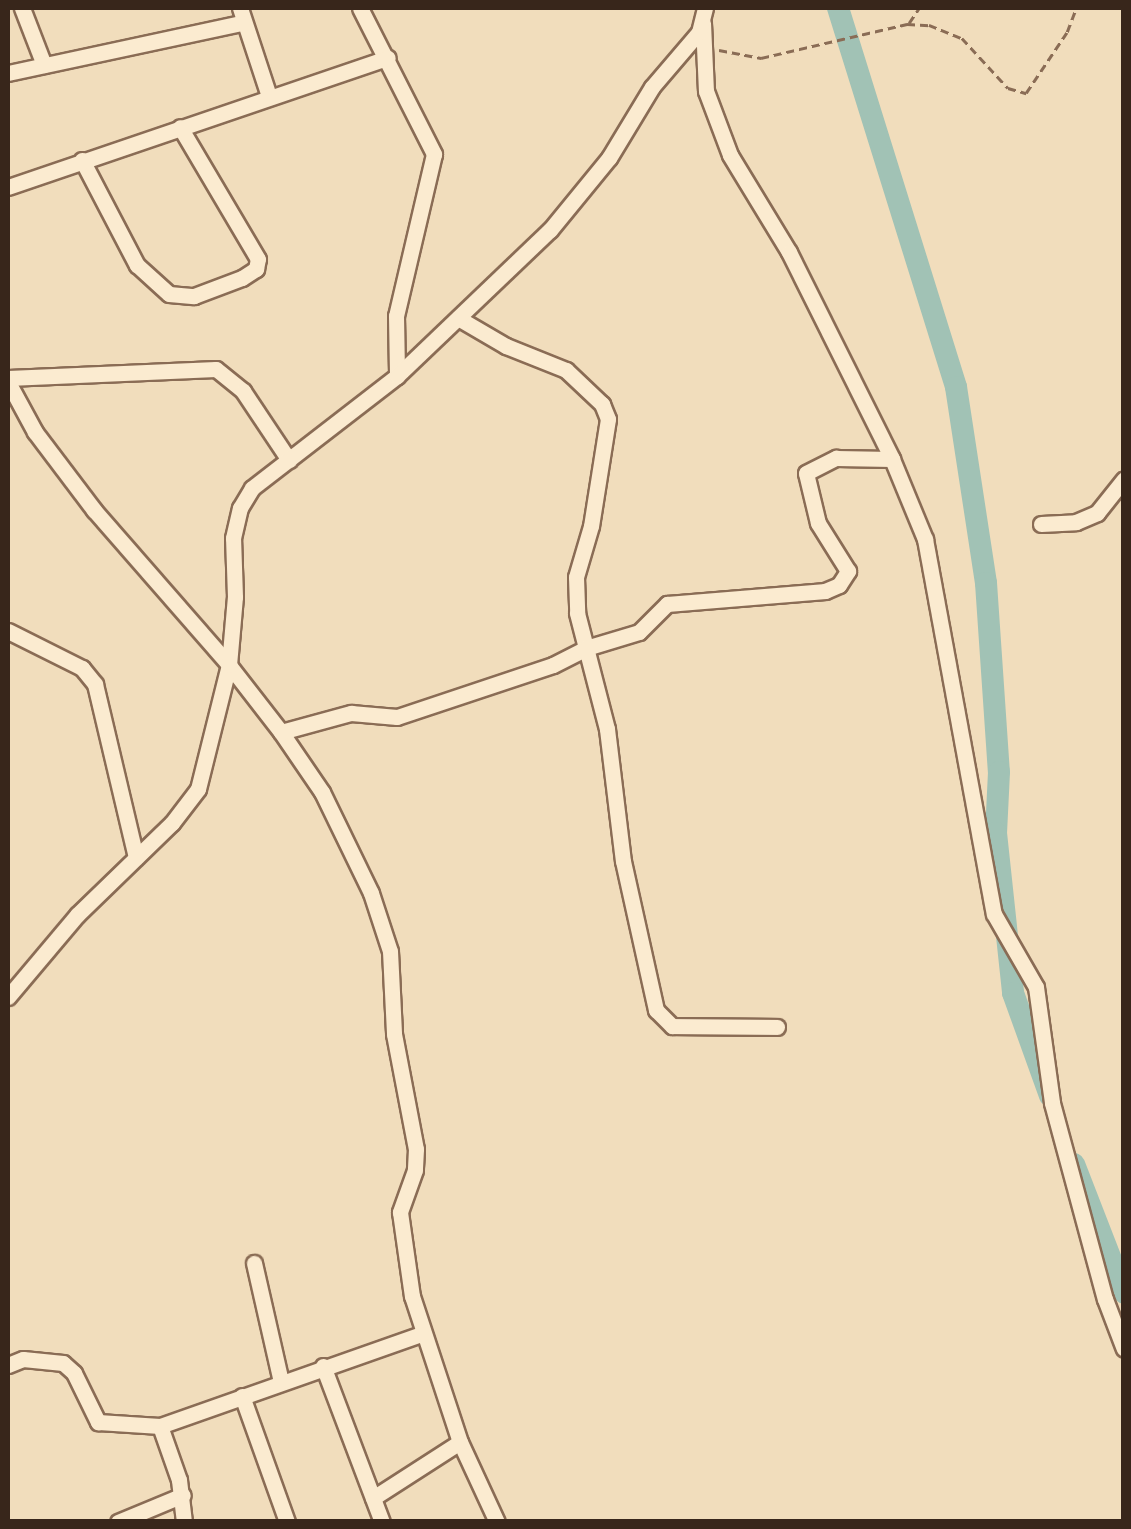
<!DOCTYPE html>
<style>
body{margin:0}
#map{position:relative;width:1131px;height:1529px;overflow:hidden;background:#f1ddbc;font-family:"Noto Serif",serif}
div>[style]{position:absolute}
[style*='--x']{left:calc(var(--x)*1px);top:calc(var(--y)*1px);width:calc(var(--w)*1px);rotate:calc(var(--a)*1deg)}
.river>*{height:22px;margin:-11px;padding:0 11px;transform-origin:11px;border-radius:11px;background:#a1c2b5}
.path>*{height:2.5px;margin-top:-1.25px;transform-origin:0;background:repeating-linear-gradient(90deg,#8a6c55 0 8px,transparent 0 13px)}
.roads{filter:drop-shadow(2px 0 #8a6c55) drop-shadow(-2px 0 #8a6c55) drop-shadow(0 2px #8a6c55) drop-shadow(0 -2px #8a6c55)}
.minor>*{height:15px;margin:-7.5px;padding:0 7.5px;transform-origin:7.5px;border-radius:7.5px;background:#fbebd0}
span{translate:-50% -50%;white-space:nowrap;text-align:center;line-height:1.15;-webkit-text-stroke:10px #f8e8cc;paint-order:stroke}
.frame{position:absolute;inset:0;border:10px solid #38261b;pointer-events:none}
</style>
<div id="map">
<div class="river">
<div style="--x:838;--y:8;--w:397;--a:72.7"></div>
<div style="--x:956;--y:387;--w:198;--a:81.3"></div>
<div style="--x:986;--y:583;--w:189;--a:86.1"></div>
<div style="--x:999;--y:772;--w:61;--a:92.8"></div>
<div style="--x:996;--y:833;--w:161;--a:83.9"></div>
<div style="--x:1013;--y:993;--w:109;--a:70.2"></div>
<div style="--x:1074;--y:1164;--w:138;--a:68.8"></div>
</div>
<div class="path">
<div style="--x:909;--y:23;--w:18;--a:-56"></div>
<div style="--x:719;--y:50;--w:43;--a:10.8"></div>
<div style="--x:761;--y:58;--w:150;--a:-13.1"></div>
<div style="--x:907;--y:24;--w:22;--a:3"></div>
<div style="--x:929;--y:25;--w:35;--a:22"></div>
<div style="--x:962;--y:38;--w:68;--a:47.4"></div>
<div style="--x:1008;--y:88;--w:19;--a:16"></div>
<div style="--x:1026;--y:93;--w:73;--a:-56.1"></div>
<div style="--x:1067;--y:32;--w:26;--a:-69"></div>
</div>
<div class="roads">
<div class="minor">
<div style="--x:22;--y:8;--w:61;--a:68.9"></div>
<div style="--x:240;--y:8;--w:93;--a:71.8"></div>
<div style="--x:360;--y:8;--w:164;--a:63.1"></div>
<div style="--x:434;--y:154;--w:166;--a:103.2"></div>
<div style="--x:396;--y:316;--w:60;--a:89"></div>
<div style="--x:703;--y:23;--w:68;--a:87.5"></div>
<div style="--x:706;--y:91;--w:68;--a:69.4"></div>
<div style="--x:730;--y:155;--w:114;--a:58.7"></div>
<div style="--x:789;--y:252;--w:231;--a:63.5"></div>
<div style="--x:892;--y:459;--w:87;--a:67.6"></div>
<div style="--x:925;--y:539;--w:381;--a:79.6"></div>
<div style="--x:994;--y:914;--w:84;--a:60.1"></div>
<div style="--x:1036;--y:987;--w:117;--a:82.1"></div>
<div style="--x:1052;--y:1103;--w:203;--a:74.9"></div>
<div style="--x:1105;--y:1299;--w:53;--a:69.2"></div>
<div style="--x:8;--y:73;--w:239;--a:-12.1"></div>
<div style="--x:82;--y:160;--w:119;--a:62.4"></div>
<div style="--x:137;--y:265;--w:43;--a:42.2"></div>
<div style="--x:169;--y:294;--w:25;--a:5"></div>
<div style="--x:194;--y:296;--w:51;--a:-20.6"></div>
<div style="--x:242;--y:278;--w:17;--a:-33"></div>
<div style="--x:256;--y:269;--w:10;--a:-79"></div>
<div style="--x:258;--y:259;--w:153;--a:-120.6"></div>
<div style="--x:8;--y:187;--w:401;--a:-18.8"></div>
<div style="--x:458;--y:318;--w:56;--a:30.3"></div>
<div style="--x:506;--y:346;--w:65;--a:21.8"></div>
<div style="--x:566;--y:370;--w:50;--a:43.4"></div>
<div style="--x:602;--y:404;--w:16;--a:68"></div>
<div style="--x:608;--y:419;--w:108;--a:99"></div>
<div style="--x:591;--y:526;--w:53;--a:106.4"></div>
<div style="--x:576;--y:577;--w:36;--a:88"></div>
<div style="--x:577;--y:613;--w:120;--a:75.5"></div>
<div style="--x:607;--y:729;--w:133;--a:83.1"></div>
<div style="--x:623;--y:861;--w:153;--a:77.5"></div>
<div style="--x:656;--y:1010;--w:23;--a:45"></div>
<div style="--x:672;--y:1026;--w:105;--a:0.5"></div>
<div style="--x:8;--y:378;--w:208;--a:-2.5"></div>
<div style="--x:216;--y:369;--w:35;--a:39"></div>
<div style="--x:243;--y:391;--w:83;--a:56.3"></div>
<div style="--x:8;--y:382;--w:57;--a:61.6"></div>
<div style="--x:35;--y:432;--w:98;--a:52.9"></div>
<div style="--x:94;--y:510;--w:206;--a:48.9"></div>
<div style="--x:229;--y:665;--w:85;--a:52.2"></div>
<div style="--x:281;--y:732;--w:73;--a:55.7"></div>
<div style="--x:322;--y:792;--w:112;--a:64.1"></div>
<div style="--x:371;--y:893;--w:61;--a:71.9"></div>
<div style="--x:390;--y:951;--w:83;--a:87.2"></div>
<div style="--x:394;--y:1034;--w:117;--a:79.2"></div>
<div style="--x:416;--y:1149;--w:21;--a:93"></div>
<div style="--x:415;--y:1170;--w:45;--a:109.7"></div>
<div style="--x:400;--y:1212;--w:85;--a:81.9"></div>
<div style="--x:412;--y:1296;--w:154;--a:71.8"></div>
<div style="--x:460;--y:1442;--w:88;--a:65.2"></div>
<div style="--x:1041;--y:524;--w:35;--a:-3"></div>
<div style="--x:1076;--y:522;--w:23;--a:-23"></div>
<div style="--x:1097;--y:513;--w:43;--a:-51.5"></div>
<div style="--x:8;--y:631;--w:83;--a:26.6"></div>
<div style="--x:82;--y:668;--w:21;--a:51"></div>
<div style="--x:95;--y:684;--w:178;--a:76.7"></div>
<div style="--x:281;--y:732;--w:73;--a:-15.2"></div>
<div style="--x:351;--y:713;--w:46;--a:5"></div>
<div style="--x:397;--y:717;--w:164;--a:-18.4"></div>
<div style="--x:553;--y:665;--w:37;--a:-27"></div>
<div style="--x:586;--y:648;--w:55;--a:-16.8"></div>
<div style="--x:639;--y:632;--w:40;--a:-45"></div>
<div style="--x:667;--y:604;--w:159;--a:-4.7"></div>
<div style="--x:825;--y:591;--w:15;--a:-23"></div>
<div style="--x:839;--y:585;--w:17;--a:-57"></div>
<div style="--x:848;--y:571;--w:57;--a:-122"></div>
<div style="--x:818;--y:523;--w:51;--a:-103.5"></div>
<div style="--x:806;--y:473;--w:34;--a:-27"></div>
<div style="--x:836;--y:458;--w:56;--a:1"></div>
<div style="--x:8;--y:997;--w:107;--a:-49.9"></div>
<div style="--x:77;--y:915;--w:132;--a:-44.1"></div>
<div style="--x:172;--y:823;--w:43;--a:-52.6"></div>
<div style="--x:198;--y:789;--w:128;--a:-76"></div>
<div style="--x:229;--y:665;--w:68;--a:-85"></div>
<div style="--x:235;--y:597;--w:59;--a:-91.9"></div>
<div style="--x:233;--y:538;--w:31;--a:-77"></div>
<div style="--x:240;--y:508;--w:23;--a:-59"></div>
<div style="--x:252;--y:488;--w:183;--a:-37.7"></div>
<div style="--x:397;--y:376;--w:211;--a:-43.7"></div>
<div style="--x:550;--y:230;--w:93;--a:-50.7"></div>
<div style="--x:609;--y:158;--w:83;--a:-58.8"></div>
<div style="--x:652;--y:87;--w:72;--a:-49.5"></div>
<div style="--x:699;--y:32;--w:25;--a:-76"></div>
<div style="--x:254;--y:1263;--w:122;--a:77.2"></div>
<div style="--x:8;--y:1365;--w:16;--a:-22"></div>
<div style="--x:23;--y:1359;--w:40;--a:5.7"></div>
<div style="--x:63;--y:1363;--w:15;--a:42"></div>
<div style="--x:74;--y:1373;--w:55;--a:63.9"></div>
<div style="--x:98;--y:1422;--w:62;--a:3.7"></div>
<div style="--x:160;--y:1426;--w:277;--a:-19.4"></div>
<div style="--x:323;--y:1366;--w:167;--a:69.3"></div>
<div style="--x:242;--y:1396;--w:134;--a:70.3"></div>
<div style="--x:160;--y:1426;--w:57;--a:70.6"></div>
<div style="--x:179;--y:1480;--w:42;--a:83.2"></div>
<div style="--x:373;--y:1498;--w:103;--a:-32.8"></div>
<div style="--x:118;--y:1522;--w:70;--a:-22.6"></div>
</div>
</div>
<div class="frame"></div>
</div>
